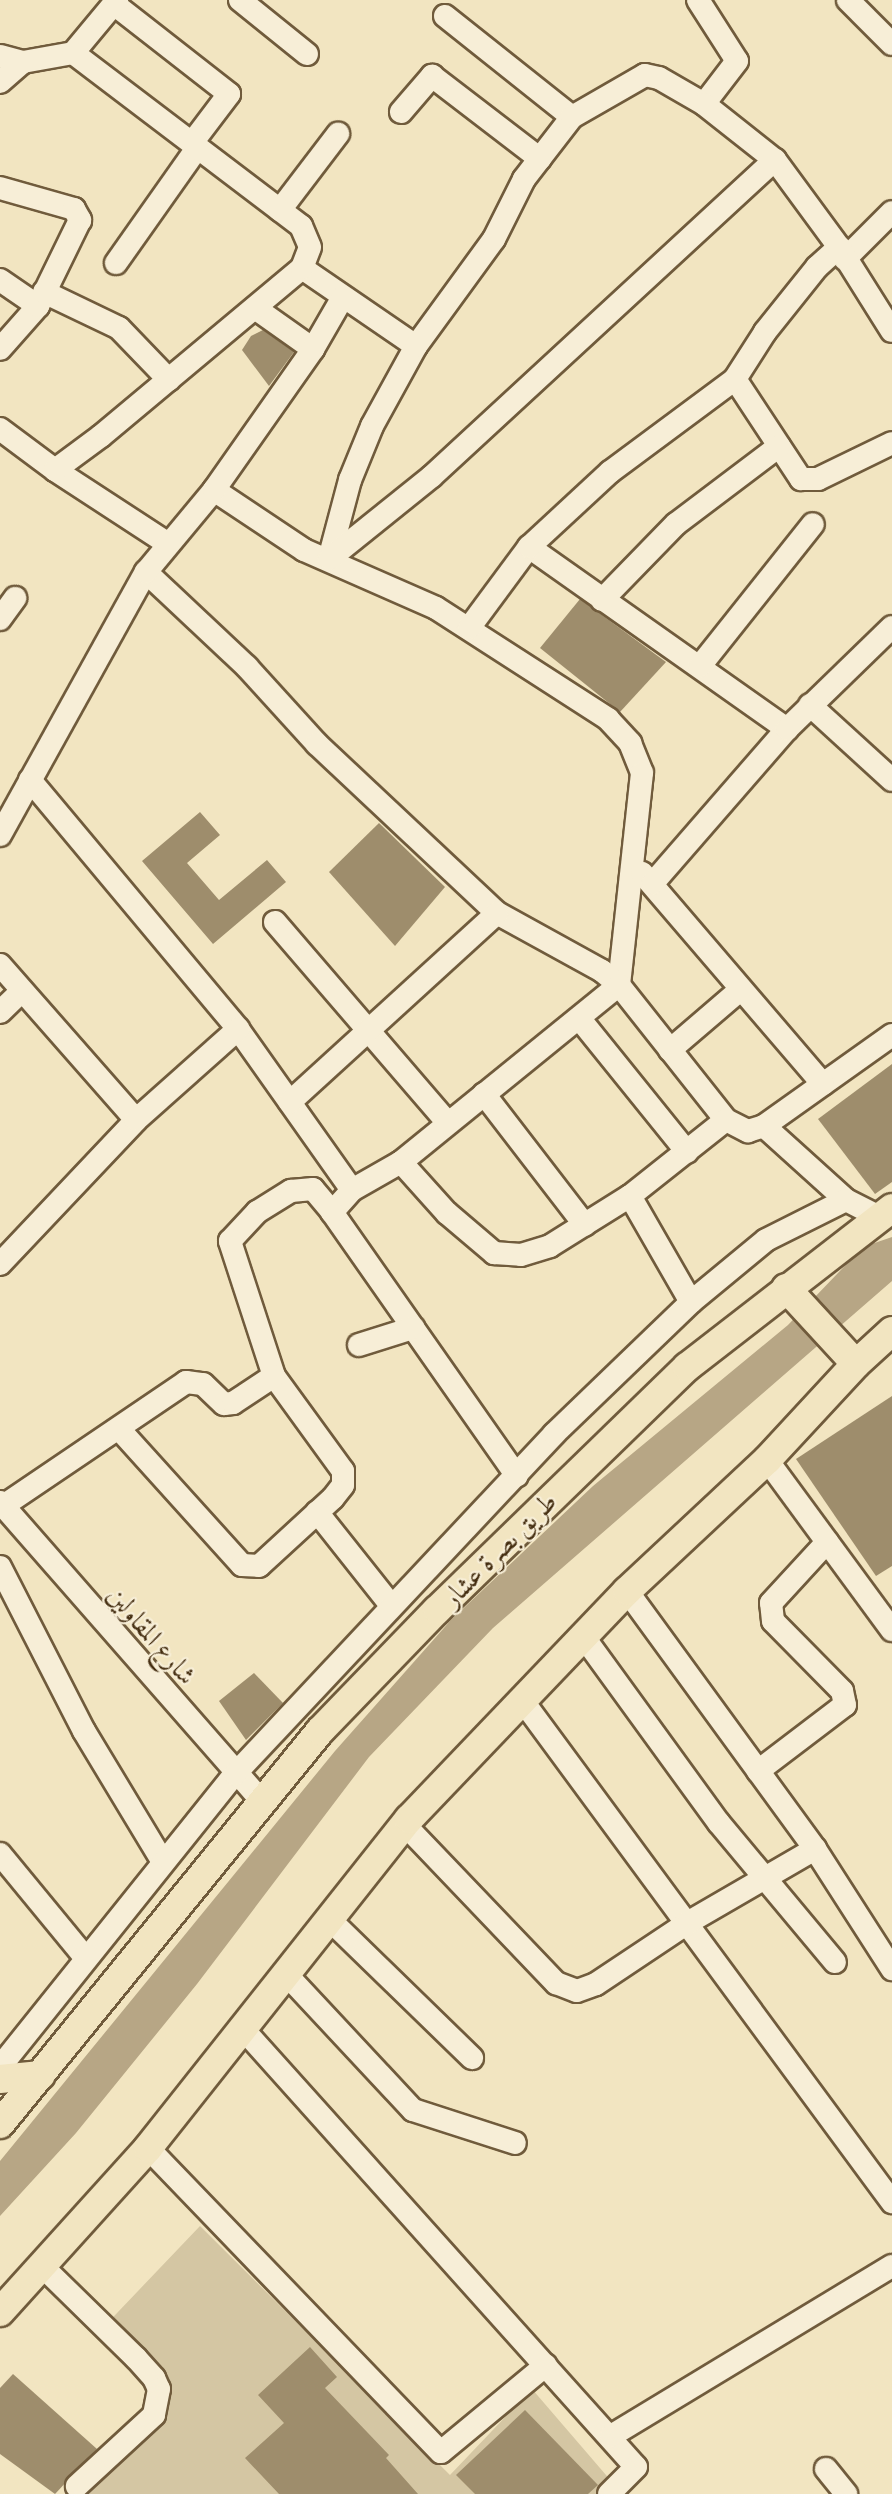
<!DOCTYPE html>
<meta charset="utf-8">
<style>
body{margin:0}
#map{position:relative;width:892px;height:2494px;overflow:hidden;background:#f2e5c1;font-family:"EB Garamond",Amiri,serif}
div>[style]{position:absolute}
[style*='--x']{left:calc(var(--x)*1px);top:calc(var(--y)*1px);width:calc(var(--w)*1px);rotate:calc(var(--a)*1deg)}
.green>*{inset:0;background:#d4c6a3}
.water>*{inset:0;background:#b7a685}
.building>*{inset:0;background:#9e8d6c}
.roads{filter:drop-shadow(2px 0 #705b3c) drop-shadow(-2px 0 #705b3c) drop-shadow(0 2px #705b3c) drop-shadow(0 -2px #705b3c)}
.minor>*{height:22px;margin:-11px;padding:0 11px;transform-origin:11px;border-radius:11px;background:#f7eed7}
.major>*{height:28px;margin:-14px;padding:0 14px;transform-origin:14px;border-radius:14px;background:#f2e5c1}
span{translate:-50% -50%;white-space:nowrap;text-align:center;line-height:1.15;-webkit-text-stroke:4.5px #f7eed7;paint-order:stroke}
.street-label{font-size:27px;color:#442d10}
</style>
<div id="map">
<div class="green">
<div style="clip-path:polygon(200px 2226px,450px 2475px,532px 2389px,612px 2482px,599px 2494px,67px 2494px,159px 2401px,97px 2334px)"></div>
</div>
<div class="water">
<div style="clip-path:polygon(892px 1237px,892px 1281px,493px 1628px,369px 1757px,197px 1984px,76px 2133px,0 2216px,0 2161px,335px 1751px,451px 1620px,593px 1486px,788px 1325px,863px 1247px)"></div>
</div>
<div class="building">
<div style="clip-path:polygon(263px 330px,294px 352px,269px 386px,242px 350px,251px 336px)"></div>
<div style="clip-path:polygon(580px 599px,666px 662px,620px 712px,540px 648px)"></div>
<div style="clip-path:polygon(200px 812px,220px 835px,187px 863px,219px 900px,267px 860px,286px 882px,213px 944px,142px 861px)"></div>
<div style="clip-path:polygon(379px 823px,445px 887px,395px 946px,329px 872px)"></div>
<div style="clip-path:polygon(892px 1064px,892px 1182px,875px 1194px,818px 1119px)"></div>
<div style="clip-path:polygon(892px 1396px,892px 1566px,876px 1576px,796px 1459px)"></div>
<div style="clip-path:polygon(254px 1673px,283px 1703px,246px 1740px,219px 1701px)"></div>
<div style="clip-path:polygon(310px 2347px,337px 2377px,325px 2388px,389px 2455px,386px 2458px,418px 2494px,279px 2494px,245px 2458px,284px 2423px,258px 2395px)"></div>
<div style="clip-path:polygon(13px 2374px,97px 2449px,55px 2494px,0 2454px,0 2388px)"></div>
<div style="clip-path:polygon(525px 2410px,598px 2485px,588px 2494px,475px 2494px,456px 2475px)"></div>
</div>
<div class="roads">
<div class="minor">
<div style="--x:240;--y:0;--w:86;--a:38.9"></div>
<div style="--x:698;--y:0;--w:72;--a:57.4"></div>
<div style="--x:737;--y:61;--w:54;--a:127.5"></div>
<div style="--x:848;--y:0;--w:62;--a:45"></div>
<div style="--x:114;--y:4;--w:146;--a:38"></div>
<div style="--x:229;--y:94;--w:61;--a:127.1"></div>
<div style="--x:445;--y:16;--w:162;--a:38.5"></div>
<div style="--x:0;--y:56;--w:24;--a:15"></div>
<div style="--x:23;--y:62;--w:51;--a:-10.2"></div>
<div style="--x:73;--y:53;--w:69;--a:-50.3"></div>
<div style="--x:0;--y:82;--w:30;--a:-41"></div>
<div style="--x:401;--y:112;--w:48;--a:-49.3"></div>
<div style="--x:432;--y:76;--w:136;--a:37.5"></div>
<div style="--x:0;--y:188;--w:77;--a:15.8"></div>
<div style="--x:74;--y:209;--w:13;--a:61"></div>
<div style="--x:80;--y:220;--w:96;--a:116"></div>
<div style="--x:38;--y:306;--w:57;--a:131.5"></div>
<div style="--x:280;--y:210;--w:96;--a:-52.7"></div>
<div style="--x:845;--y:259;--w:66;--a:-45"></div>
<div style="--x:116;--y:263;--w:141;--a:-54.8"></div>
<div style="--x:302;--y:268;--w:138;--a:34.4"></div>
<div style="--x:0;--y:280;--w:46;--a:34.4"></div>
<div style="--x:44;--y:292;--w:83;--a:25.6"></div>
<div style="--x:119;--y:328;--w:72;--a:46.1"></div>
<div style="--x:255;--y:308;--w:71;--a:35.3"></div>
<div style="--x:735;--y:379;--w:120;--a:56.6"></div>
<div style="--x:801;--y:479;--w:17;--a:0"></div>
<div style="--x:818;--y:479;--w:82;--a:-25.9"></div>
<div style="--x:0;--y:429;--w:69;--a:36.7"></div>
<div style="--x:55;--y:470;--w:134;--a:33.1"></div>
<div style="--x:55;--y:470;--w:57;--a:-36.5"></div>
<div style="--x:101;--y:436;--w:262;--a:-39.9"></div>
<div style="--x:302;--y:268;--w:22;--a:-69"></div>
<div style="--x:310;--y:247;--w:23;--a:-113"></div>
<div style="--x:301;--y:226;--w:286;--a:-142.8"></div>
<div style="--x:214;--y:490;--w:108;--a:33.7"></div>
<div style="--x:304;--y:550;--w:144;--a:23.7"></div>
<div style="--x:436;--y:608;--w:205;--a:32.8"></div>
<div style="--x:608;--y:719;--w:33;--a:47"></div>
<div style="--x:630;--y:743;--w:32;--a:68"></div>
<div style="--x:642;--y:773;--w:213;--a:96.2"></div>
<div style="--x:619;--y:985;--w:281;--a:140.9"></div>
<div style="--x:401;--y:1162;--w:56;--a:150.3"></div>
<div style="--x:352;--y:1190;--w:30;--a:132"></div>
<div style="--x:332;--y:1212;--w:322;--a:55"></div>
<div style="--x:529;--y:547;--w:316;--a:35.2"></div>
<div style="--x:329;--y:559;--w:82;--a:-75.1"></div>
<div style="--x:350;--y:480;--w:58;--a:-67.8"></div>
<div style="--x:372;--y:426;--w:91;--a:-61.2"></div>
<div style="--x:416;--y:346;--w:132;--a:-53.9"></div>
<div style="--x:494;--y:239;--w:67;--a:-63.4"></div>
<div style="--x:524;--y:179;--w:78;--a:-52.3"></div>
<div style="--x:572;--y:117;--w:84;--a:-29.9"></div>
<div style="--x:645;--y:75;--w:14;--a:12"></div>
<div style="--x:659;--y:78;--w:52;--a:30"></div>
<div style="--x:704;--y:104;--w:90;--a:38.3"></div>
<div style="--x:775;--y:160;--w:108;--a:53.7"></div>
<div style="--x:839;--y:247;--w:99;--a:57.8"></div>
<div style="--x:329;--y:559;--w:131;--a:-38.8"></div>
<div style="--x:431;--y:477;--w:468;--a:-42.7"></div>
<div style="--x:146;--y:572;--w:139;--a:43.2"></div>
<div style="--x:247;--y:667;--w:104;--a:47.7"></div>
<div style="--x:317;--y:744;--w:247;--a:43.2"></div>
<div style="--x:497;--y:913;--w:120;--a:28.9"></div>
<div style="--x:602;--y:971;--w:22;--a:39"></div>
<div style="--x:619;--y:985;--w:172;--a:51.6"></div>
<div style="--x:726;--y:1120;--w:25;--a:27"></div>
<div style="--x:748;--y:1131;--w:17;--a:-17"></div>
<div style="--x:764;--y:1126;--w:157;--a:-35.4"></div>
<div style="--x:602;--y:600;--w:106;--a:-45.8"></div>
<div style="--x:676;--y:524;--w:129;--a:-37.1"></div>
<div style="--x:0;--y:619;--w:26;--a:-54"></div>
<div style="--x:469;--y:628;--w:101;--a:-53.5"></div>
<div style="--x:529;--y:547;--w:110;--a:-42.8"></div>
<div style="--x:610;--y:472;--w:156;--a:-36.6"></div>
<div style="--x:735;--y:379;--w:56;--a:-57.4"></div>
<div style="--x:765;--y:332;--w:83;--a:-51.3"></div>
<div style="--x:817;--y:267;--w:30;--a:-42"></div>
<div style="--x:700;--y:666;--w:181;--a:-51.5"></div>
<div style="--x:810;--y:705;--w:111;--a:42.4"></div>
<div style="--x:30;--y:780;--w:324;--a:50.1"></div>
<div style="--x:238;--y:1029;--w:197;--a:54.7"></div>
<div style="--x:0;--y:835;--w:301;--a:-61"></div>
<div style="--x:146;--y:572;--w:107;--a:-50.3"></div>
<div style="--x:214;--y:490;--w:172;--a:-54.9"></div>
<div style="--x:313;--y:349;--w:60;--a:-60"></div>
<div style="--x:642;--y:873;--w:278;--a:49.4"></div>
<div style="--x:653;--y:883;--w:204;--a:-49"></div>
<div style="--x:787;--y:729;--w:146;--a:-44.2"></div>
<div style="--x:275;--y:922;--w:265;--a:49.3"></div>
<div style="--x:0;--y:965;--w:206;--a:48.7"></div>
<div style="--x:0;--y:1012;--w:30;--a:-44"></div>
<div style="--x:579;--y:1018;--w:172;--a:51.1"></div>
<div style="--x:670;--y:1050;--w:92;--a:-40.6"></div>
<div style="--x:484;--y:1094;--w:165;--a:52.4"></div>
<div style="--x:290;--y:1102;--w:280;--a:-42.4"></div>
<div style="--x:764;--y:1126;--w:110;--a:42.1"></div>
<div style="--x:846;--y:1200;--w:36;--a:27"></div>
<div style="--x:401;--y:1162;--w:69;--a:48"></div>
<div style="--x:447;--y:1213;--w:62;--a:40.4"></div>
<div style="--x:494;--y:1253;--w:27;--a:4"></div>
<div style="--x:521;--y:1255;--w:30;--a:-17"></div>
<div style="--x:550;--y:1246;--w:94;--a:-32"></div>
<div style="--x:630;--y:1196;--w:122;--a:-38.4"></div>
<div style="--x:630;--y:1196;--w:122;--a:60.1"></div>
<div style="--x:0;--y:1264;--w:198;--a:-46.6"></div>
<div style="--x:136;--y:1120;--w:137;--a:-41.7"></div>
<div style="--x:359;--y:1345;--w:57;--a:-17.5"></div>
<div style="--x:120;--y:1430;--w:182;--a:47.9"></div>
<div style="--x:242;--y:1565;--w:17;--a:3"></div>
<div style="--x:259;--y:1566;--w:100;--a:-42.6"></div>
<div style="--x:333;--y:1498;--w:16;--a:-52"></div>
<div style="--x:343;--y:1485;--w:14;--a:-90"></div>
<div style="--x:343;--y:1471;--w:117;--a:-126"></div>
<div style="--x:274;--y:1376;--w:142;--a:-108.1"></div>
<div style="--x:230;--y:1241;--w:40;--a:-47"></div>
<div style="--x:257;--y:1212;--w:40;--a:-32"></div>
<div style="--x:291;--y:1191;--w:22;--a:-5"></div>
<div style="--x:313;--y:1189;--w:30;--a:50"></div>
<div style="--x:767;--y:1460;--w:211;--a:53.7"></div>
<div style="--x:0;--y:1502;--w:399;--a:48.8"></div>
<div style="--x:3;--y:1506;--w:221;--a:-34.1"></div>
<div style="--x:186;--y:1382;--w:17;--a:7"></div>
<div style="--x:203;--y:1384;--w:29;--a:44"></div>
<div style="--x:224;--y:1404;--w:9;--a:-6"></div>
<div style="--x:233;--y:1403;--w:49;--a:-33.4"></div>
<div style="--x:317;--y:1512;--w:117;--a:51.6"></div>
<div style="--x:0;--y:1567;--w:184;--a:62.9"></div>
<div style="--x:84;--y:1731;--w:153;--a:58.9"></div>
<div style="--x:627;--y:1591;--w:319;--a:53.9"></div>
<div style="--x:815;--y:1849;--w:143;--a:57.3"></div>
<div style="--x:583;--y:1636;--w:231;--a:54"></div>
<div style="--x:719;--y:1823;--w:181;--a:50.2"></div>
<div style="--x:522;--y:1700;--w:624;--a:53.61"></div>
<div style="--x:758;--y:1771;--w:109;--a:-37.2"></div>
<div style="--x:845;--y:1705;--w:14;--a:-102"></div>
<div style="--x:842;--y:1691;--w:98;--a:-134.6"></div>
<div style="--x:773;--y:1621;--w:18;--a:-96"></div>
<div style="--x:771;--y:1603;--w:83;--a:-47.4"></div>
<div style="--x:405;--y:1825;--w:219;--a:46.3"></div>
<div style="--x:556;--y:1983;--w:22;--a:21"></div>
<div style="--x:577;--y:1991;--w:20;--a:-20"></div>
<div style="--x:596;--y:1984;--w:112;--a:-33.7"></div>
<div style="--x:689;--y:1922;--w:146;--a:-30.1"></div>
<div style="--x:0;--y:1854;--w:134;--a:50.5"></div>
<div style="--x:328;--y:1918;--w:201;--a:44.2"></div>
<div style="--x:286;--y:1974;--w:186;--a:47"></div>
<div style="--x:413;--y:2110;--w:107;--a:17.9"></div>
<div style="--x:243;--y:2029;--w:588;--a:48.1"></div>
<div style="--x:636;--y:2467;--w:38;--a:135"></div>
<div style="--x:0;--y:2067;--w:376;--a:-51.3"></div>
<div style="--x:235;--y:1774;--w:466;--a:-46.8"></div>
<div style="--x:554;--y:1434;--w:190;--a:-43.9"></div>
<div style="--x:691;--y:1302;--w:97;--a:-39.6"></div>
<div style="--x:766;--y:1240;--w:89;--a:-26.6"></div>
<div style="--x:148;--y:2148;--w:422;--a:46.1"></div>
<div style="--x:441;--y:2452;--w:136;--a:-39.6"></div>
<div style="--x:42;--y:2266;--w:132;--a:44.4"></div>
<div style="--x:136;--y:2358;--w:27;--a:48"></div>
<div style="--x:154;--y:2378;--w:12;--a:66"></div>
<div style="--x:159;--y:2389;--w:26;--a:101"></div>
<div style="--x:154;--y:2415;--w:105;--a:137.3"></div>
<div style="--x:611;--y:2436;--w:328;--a:-31.2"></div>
<div style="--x:826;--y:2469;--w:32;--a:51"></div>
</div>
<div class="major">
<div style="--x:786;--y:1288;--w:103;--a:47.4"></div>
<div style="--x:0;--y:2079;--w:41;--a:-5.6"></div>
<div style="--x:0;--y:2124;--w:507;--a:-50.85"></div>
<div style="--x:320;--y:1731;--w:168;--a:-46"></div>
<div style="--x:437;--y:1610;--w:349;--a:-44.2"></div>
<div style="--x:687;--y:1367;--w:259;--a:-37.8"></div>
<div style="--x:0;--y:2312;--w:221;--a:-47.9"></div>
<div style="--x:148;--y:2148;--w:420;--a:-51.6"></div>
<div style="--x:409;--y:1819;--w:315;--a:-46.3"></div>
<div style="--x:627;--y:1591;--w:192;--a:-43.1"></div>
<div style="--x:767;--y:1460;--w:131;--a:-47.2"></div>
<div style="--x:856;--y:1364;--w:49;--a:-42.5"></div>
</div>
</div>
<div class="street-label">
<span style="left:499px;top:1549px;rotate:-45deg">طريق بصرة عشار</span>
<span style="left:152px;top:1635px;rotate:49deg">شارع المقاولين</span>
</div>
</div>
